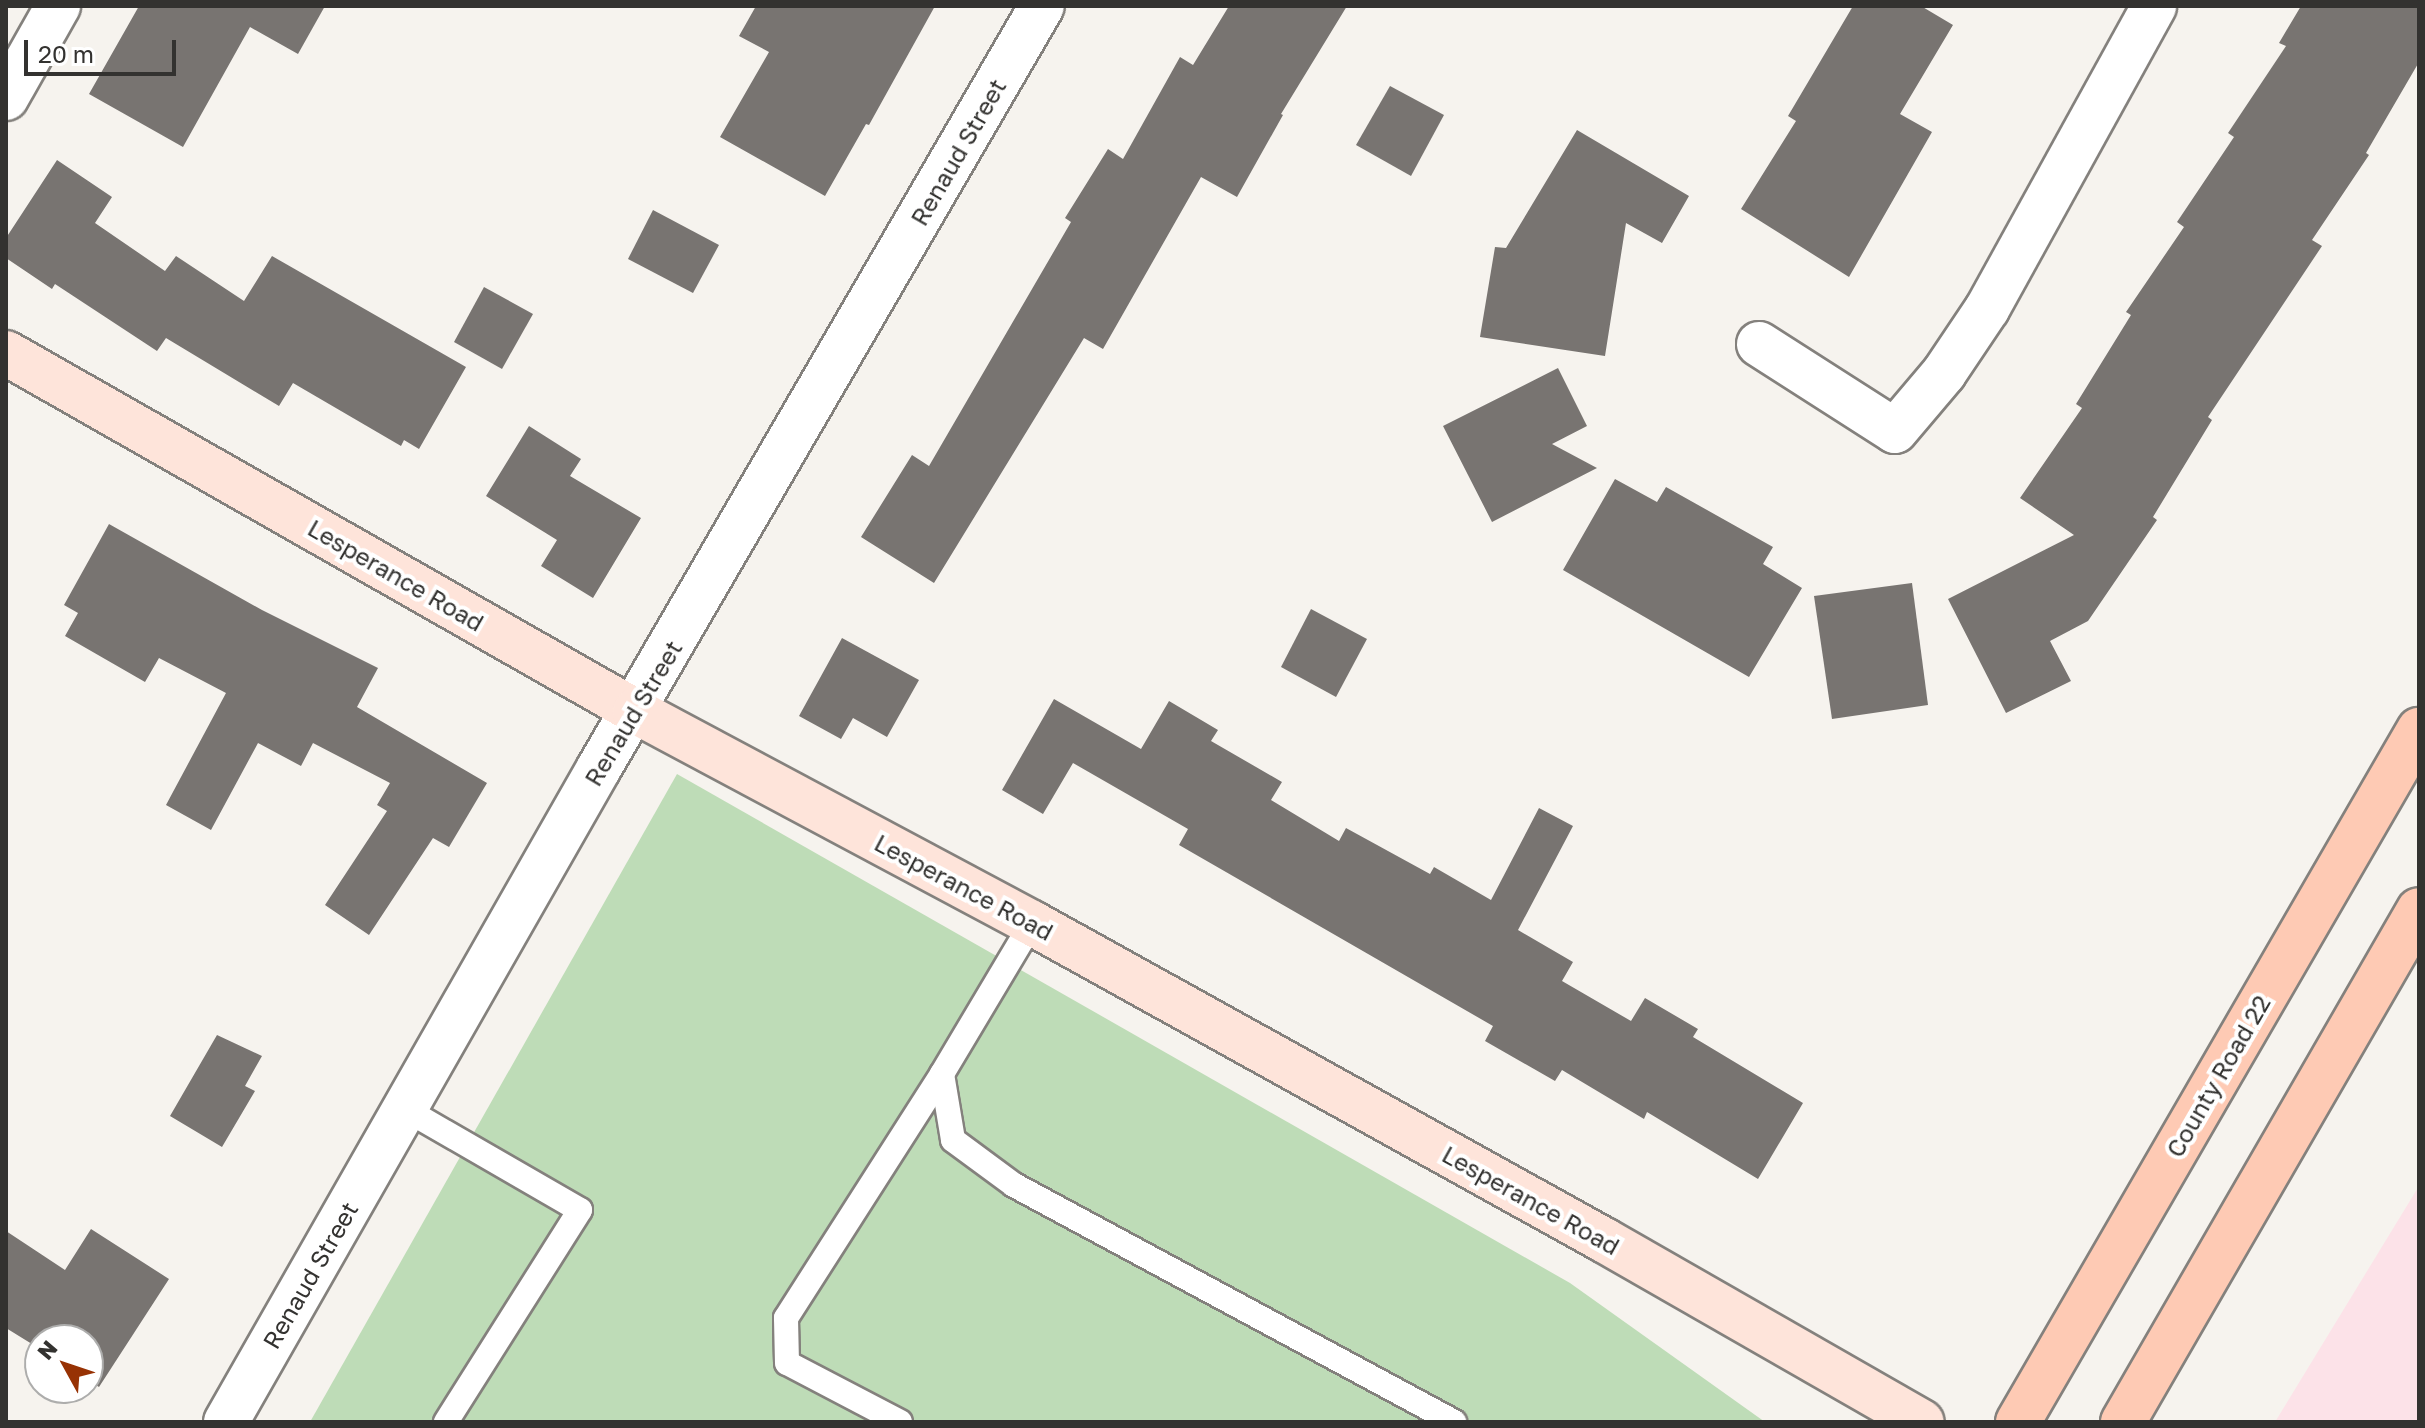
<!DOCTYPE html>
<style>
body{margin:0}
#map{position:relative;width:2425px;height:1428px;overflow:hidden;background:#f6f3ee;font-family:"Golos Text",sans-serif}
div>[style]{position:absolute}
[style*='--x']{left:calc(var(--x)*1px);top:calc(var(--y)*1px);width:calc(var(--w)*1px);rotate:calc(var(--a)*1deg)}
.commercial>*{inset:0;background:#fce2e8}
.green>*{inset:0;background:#bedcb7}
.building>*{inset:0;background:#787471}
.roads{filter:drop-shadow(2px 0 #84817d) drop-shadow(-2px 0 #84817d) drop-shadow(0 2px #84817d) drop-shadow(0 -2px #84817d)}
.service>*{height:24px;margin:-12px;padding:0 12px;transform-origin:12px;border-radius:12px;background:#fff}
.minor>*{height:44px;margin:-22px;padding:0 22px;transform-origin:22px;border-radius:22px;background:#fff}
.secondary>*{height:44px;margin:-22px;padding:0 22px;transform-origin:22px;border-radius:22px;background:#fee4da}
.primary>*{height:44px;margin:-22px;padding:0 22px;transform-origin:22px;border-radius:22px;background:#fecab4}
span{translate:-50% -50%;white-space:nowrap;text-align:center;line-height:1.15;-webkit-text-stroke:8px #fff;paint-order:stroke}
.street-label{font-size:24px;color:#333230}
.frame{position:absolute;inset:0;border:8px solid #333230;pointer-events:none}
.north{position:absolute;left:24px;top:1324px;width:80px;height:80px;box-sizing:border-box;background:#fff;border:2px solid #adadac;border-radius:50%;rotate:310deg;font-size:22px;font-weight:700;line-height:32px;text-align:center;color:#333230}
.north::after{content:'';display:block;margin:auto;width:28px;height:36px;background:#973204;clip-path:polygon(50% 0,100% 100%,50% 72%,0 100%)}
.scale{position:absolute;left:24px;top:40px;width:152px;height:36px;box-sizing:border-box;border:4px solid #333230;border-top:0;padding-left:10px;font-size:24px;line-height:28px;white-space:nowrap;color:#333230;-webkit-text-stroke:6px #fff;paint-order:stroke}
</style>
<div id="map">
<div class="commercial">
<div style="clip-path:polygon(2419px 1186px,2419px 1422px,2275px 1422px)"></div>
</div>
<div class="green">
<div style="clip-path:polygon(677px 774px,1570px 1283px,1765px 1422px,310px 1422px)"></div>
</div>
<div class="building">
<div style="clip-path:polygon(139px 6px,325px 6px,298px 54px,250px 27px,183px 147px,89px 94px)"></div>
<div style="clip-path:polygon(756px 6px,935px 6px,869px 125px,866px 124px,825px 196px,720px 137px,769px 52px,739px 36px)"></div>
<div style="clip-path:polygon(1229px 6px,1347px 6px,1281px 114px,1283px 115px,1237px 197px,1201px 177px,1103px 349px,1084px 338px,934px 583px,861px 537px,912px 455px,929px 466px,1071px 222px,1065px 218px,1108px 149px,1123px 159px,1180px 57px,1193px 65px)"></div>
<div style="clip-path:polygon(1853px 6px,1921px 6px,1953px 25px,1900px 114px,1932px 132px,1849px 277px,1741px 209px,1796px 121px,1788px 116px)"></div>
<div style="clip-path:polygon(2301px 6px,2419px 6px,2419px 62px,2366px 153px,2369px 155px,2312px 240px,2322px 246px,2208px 417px,2212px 420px,2153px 517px,2157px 520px,2088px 621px,2050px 641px,2071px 681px,2006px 713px,1948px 599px,2074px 535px,2020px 498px,2082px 408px,2076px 404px,2131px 315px,2126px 312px,2184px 227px,2177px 222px,2234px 137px,2228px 133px,2286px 46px,2279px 43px)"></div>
<div style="clip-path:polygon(1390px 86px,1444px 115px,1411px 176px,1356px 145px)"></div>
<div style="clip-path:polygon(1577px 130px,1689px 196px,1662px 243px,1626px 223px,1605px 356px,1480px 337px,1495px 247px,1506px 248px)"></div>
<div style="clip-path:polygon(57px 160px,112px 197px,95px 223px,165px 271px,176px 256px,244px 301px,272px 256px,466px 367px,419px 449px,404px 440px,401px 446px,293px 383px,279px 406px,166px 338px,157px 351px,55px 284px,52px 289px,6px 258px,6px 238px)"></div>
<div style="clip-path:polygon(653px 210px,719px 245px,693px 293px,628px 259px)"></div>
<div style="clip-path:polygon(484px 287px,533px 314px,502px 369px,454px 342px)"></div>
<div style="clip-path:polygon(1558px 368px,1587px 426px,1552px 444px,1597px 468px,1492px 522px,1443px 426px)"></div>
<div style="clip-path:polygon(529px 426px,581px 459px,570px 476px,641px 518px,593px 598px,541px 566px,557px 540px,486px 496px)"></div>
<div style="clip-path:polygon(1615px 479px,1657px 502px,1666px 487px,1773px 547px,1763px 564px,1802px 588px,1749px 677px,1563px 570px)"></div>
<div style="clip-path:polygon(109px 524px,262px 610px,378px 668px,357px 707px,487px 783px,449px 847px,433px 838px,369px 935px,325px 905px,387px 811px,377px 805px,390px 783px,313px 743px,301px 766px,258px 743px,211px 830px,166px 805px,226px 693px,159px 658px,145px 682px,65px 636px,78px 613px,64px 605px)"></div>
<div style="clip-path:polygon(1912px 583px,1928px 705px,1832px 719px,1814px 596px)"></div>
<div style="clip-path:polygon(1311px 609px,1367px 639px,1336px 697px,1281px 667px)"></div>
<div style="clip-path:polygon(842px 638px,919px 680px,887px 737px,853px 718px,841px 739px,799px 716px)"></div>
<div style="clip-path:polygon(1054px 699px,1141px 749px,1169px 701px,1218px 730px,1211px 741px,1282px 782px,1271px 800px,1339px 841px,1346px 828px,1430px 874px,1434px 867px,1491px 900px,1539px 808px,1573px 826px,1518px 930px,1573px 962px,1562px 981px,1631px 1021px,1645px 998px,1698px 1029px,1693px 1037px,1803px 1103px,1758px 1179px,1647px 1112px,1644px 1119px,1562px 1070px,1555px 1081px,1485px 1041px,1493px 1026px,1179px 845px,1188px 829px,1073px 763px,1043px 814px,1002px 790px)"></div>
<div style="clip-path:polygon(217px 1035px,262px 1056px,245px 1086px,255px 1091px,222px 1147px,170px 1116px)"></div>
<div style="clip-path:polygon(91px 1229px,169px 1279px,99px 1387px,88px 1380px,88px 1340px,40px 1340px,40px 1349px,6px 1328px,6px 1231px,65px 1270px)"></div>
</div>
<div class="roads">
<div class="service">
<div style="--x:1032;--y:923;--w:176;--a:120.8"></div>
<div style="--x:942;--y:1074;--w:67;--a:80.5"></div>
<div style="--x:953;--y:1140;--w:76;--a:36.4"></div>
<div style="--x:1014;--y:1185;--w:500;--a:28.3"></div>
<div style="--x:405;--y:1109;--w:202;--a:30"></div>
<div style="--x:580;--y:1210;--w:251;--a:122.3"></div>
<div style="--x:900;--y:1422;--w:127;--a:-152.4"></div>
<div style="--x:787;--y:1363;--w:45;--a:-91.3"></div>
<div style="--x:786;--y:1318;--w:290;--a:-57.4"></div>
</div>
<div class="minor">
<div style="--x:6;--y:98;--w:106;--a:-60.5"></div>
<div style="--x:1759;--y:344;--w:161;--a:32.6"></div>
<div style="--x:1895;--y:431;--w:76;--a:-49.8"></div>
<div style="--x:1944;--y:373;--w:77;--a:-56.1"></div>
<div style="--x:1987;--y:309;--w:346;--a:-61.1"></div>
<div style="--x:226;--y:1422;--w:753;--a:-60.3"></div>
<div style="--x:599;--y:768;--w:881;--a:-59.83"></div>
</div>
<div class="secondary">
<div style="--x:6;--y:353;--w:724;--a:29.65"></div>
<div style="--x:635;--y:711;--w:450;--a:28.1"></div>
<div style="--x:1032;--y:923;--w:654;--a:29"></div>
<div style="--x:1604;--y:1240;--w:366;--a:29.8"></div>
</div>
<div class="primary">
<div style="--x:2018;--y:1422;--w:800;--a:-59.91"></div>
<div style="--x:2123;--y:1422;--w:591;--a:-59.97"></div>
</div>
</div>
<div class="street-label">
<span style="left:958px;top:152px;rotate:-60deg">Renaud Street</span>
<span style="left:396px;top:575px;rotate:30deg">Lesperance Road</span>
<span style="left:633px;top:713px;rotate:-59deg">Renaud Street</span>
<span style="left:964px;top:887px;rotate:28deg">Lesperance Road</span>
<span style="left:2218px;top:1076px;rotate:-60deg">County Road 22</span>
<span style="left:1531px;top:1200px;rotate:29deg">Lesperance Road</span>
<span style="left:310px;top:1275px;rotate:-60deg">Renaud Street</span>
</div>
<div class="frame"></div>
<div class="north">N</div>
<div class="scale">20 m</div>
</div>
